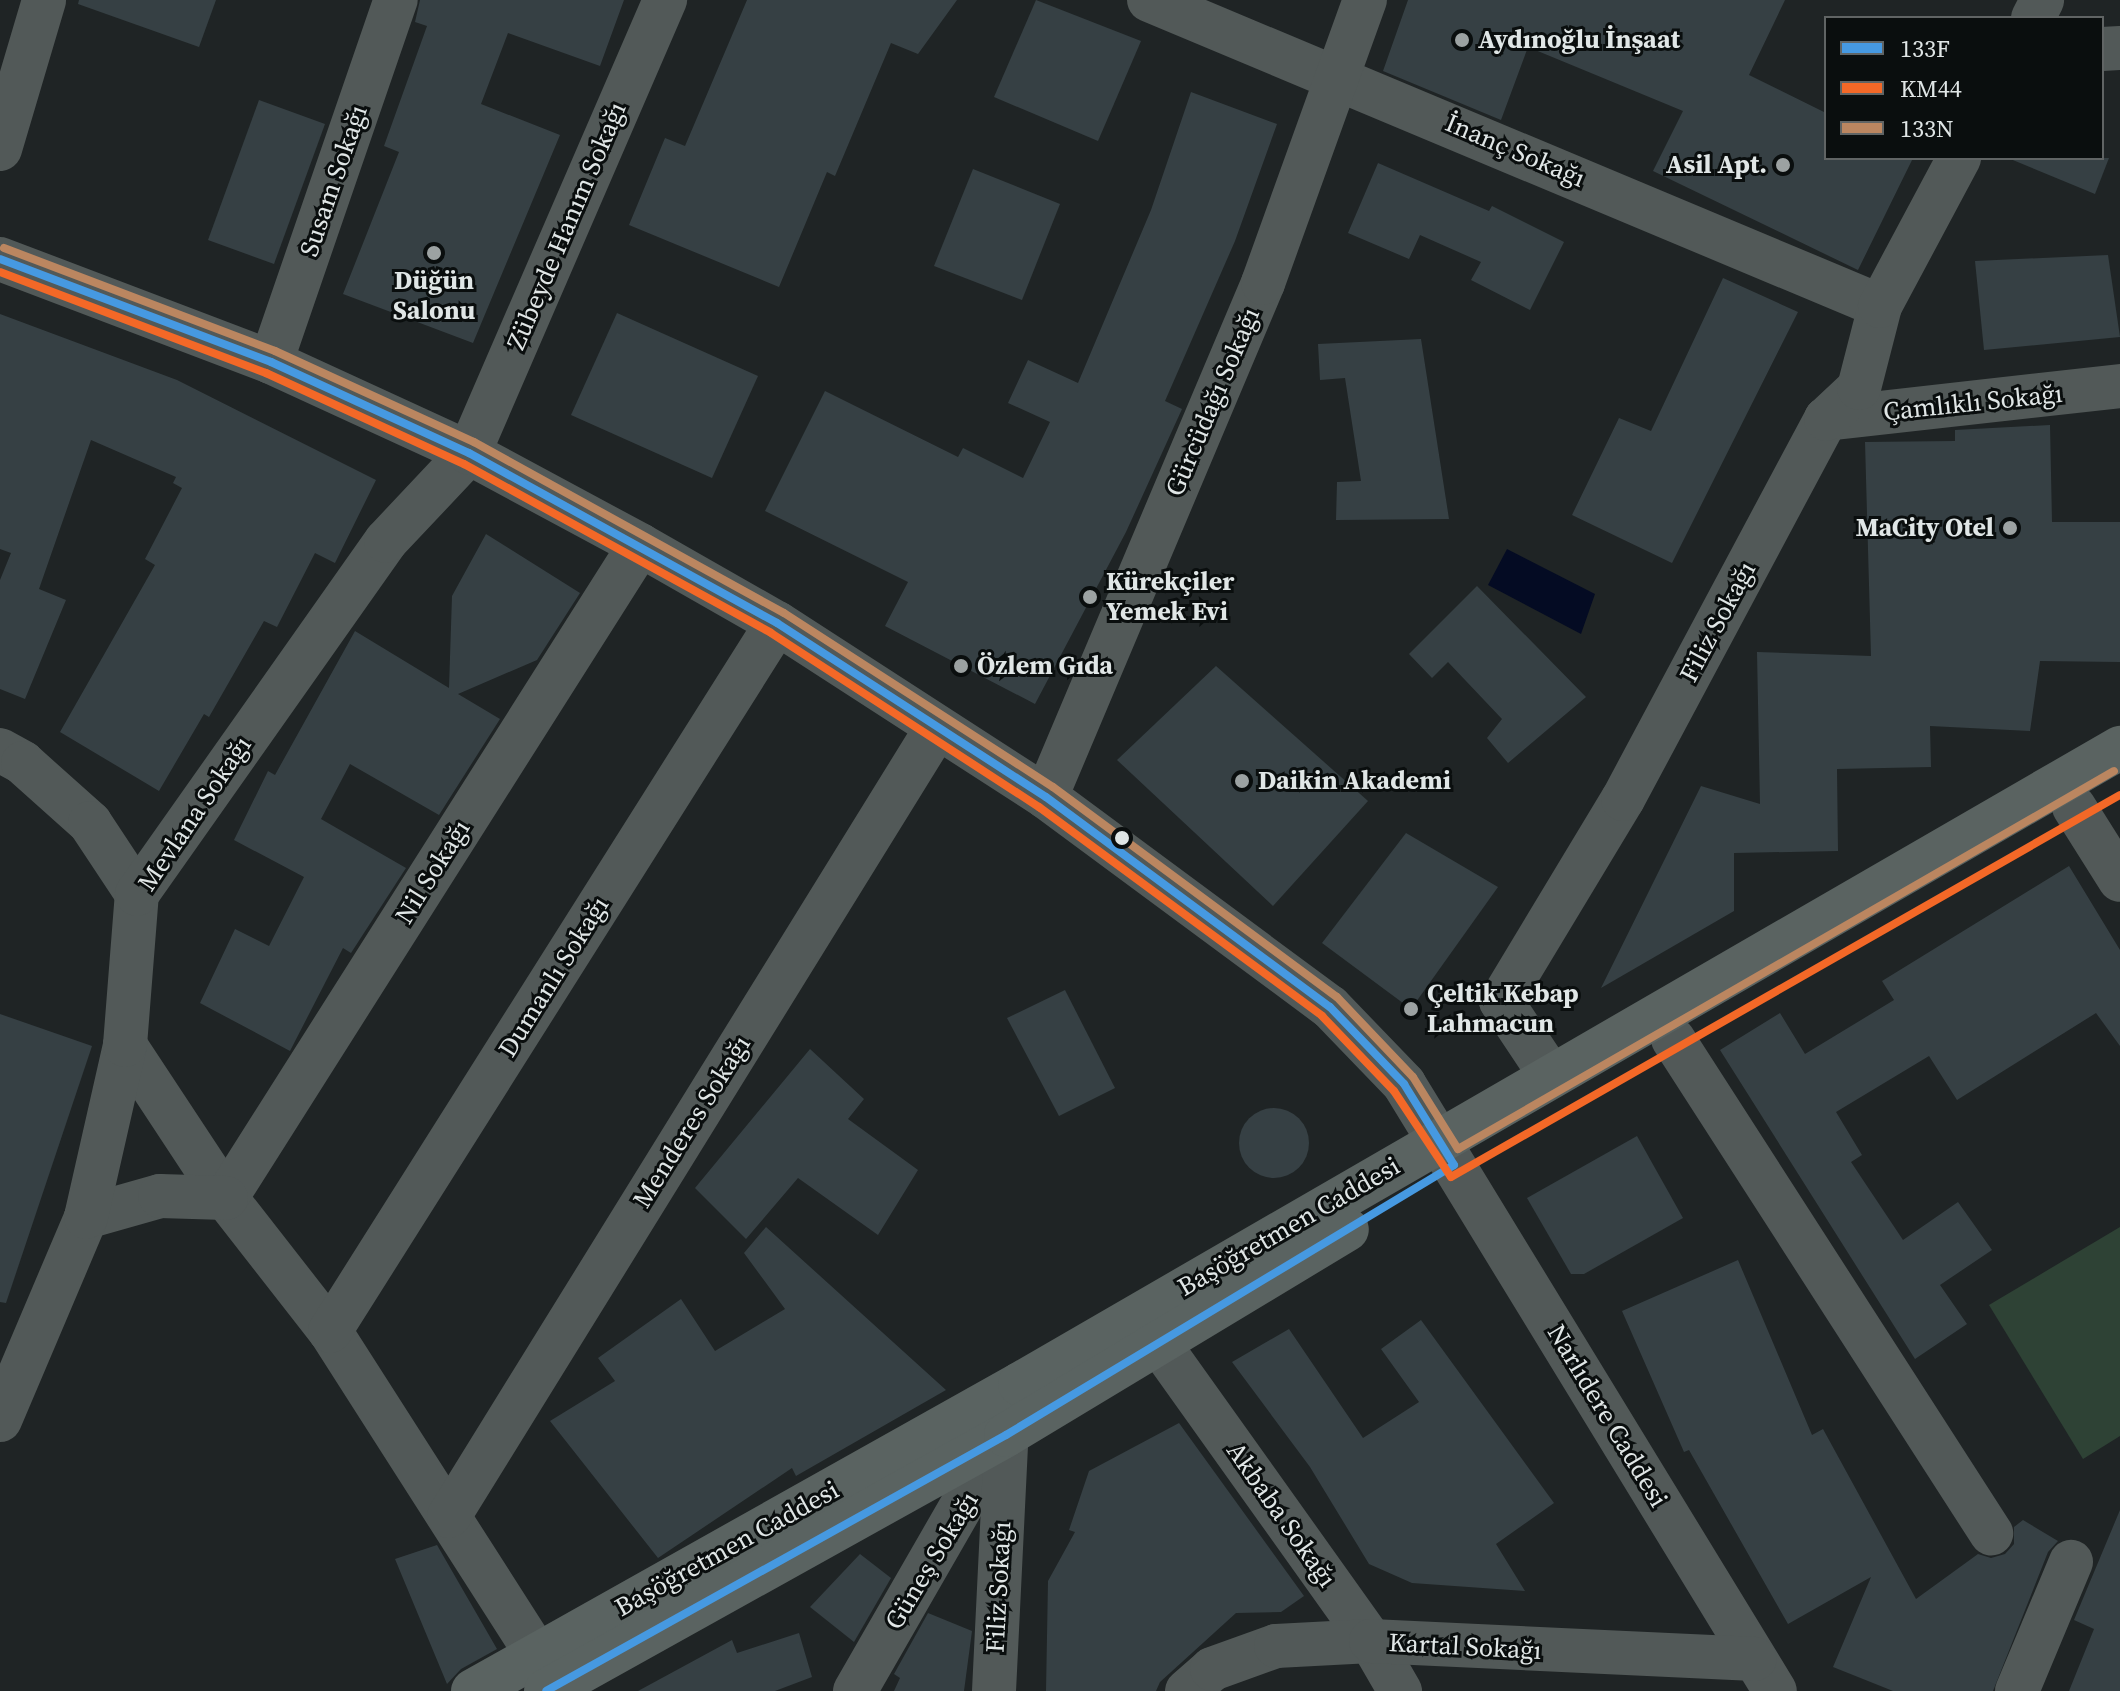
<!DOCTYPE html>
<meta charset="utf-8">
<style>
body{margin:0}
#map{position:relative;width:2120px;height:1691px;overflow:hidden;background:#1f2425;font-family:"Source Serif 4",serif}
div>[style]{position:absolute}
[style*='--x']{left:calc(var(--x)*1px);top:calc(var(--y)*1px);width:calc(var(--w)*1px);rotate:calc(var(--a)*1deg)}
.green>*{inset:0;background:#2e4235}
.water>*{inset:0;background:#040b23}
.building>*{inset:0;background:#364044}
.round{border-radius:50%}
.minor>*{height:44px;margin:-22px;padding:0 22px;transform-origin:22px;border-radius:22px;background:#525958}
.major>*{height:44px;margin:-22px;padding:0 22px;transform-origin:22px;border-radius:22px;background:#5a6361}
.bus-1>*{height:8px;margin:-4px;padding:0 4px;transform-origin:4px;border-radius:4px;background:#4699e1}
.bus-2>*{height:8px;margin:-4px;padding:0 4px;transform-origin:4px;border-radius:4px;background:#f36827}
.bus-3>*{height:8px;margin:-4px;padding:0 4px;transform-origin:4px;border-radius:4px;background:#bb8660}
.dots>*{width:22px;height:22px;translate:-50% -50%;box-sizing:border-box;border:4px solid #0a0e0e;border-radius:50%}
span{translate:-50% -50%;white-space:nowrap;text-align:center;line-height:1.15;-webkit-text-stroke:6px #0a0e0e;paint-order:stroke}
.poi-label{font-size:26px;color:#e0e6e6;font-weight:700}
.left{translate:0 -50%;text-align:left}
.right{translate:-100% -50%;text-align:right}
.street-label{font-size:26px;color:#e0e6e6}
.legend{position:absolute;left:1824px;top:16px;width:280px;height:144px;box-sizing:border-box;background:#0a0e0e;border:2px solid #606464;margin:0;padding:10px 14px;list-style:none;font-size:24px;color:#e0e6e6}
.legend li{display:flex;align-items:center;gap:16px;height:40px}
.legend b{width:40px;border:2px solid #606464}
</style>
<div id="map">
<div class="green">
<div style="clip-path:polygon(2120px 1227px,2120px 1436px,2083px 1459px,1989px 1305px)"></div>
</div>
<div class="water">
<div style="clip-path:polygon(1507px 549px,1595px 594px,1581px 634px,1488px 585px)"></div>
</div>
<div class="building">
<div style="clip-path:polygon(79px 0,216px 0,199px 47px,78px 4px)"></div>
<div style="clip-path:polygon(420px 0,624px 0,600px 66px,508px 33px,481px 104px,560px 135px,473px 343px,343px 294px,399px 152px,384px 146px,427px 26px,415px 22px)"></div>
<div style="clip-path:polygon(747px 0,957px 0,918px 54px,891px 43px,835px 176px,827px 172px,779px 287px,629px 225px,665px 138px,685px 146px)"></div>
<div style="clip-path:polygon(1036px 0,1141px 41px,1098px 141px,994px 97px)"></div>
<div style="clip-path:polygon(1408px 0,1785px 0,1749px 75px,1826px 113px,1826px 158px,1913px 158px,1858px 270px,1653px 171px,1683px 111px,1528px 47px,1501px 120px,1383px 71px)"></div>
<div style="clip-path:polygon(1191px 92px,1277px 124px,1235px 241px,1165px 401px,1182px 409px,1126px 532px,1035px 704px,885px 626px,908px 582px,765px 511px,825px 391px,958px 457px,963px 448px,1023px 478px,1050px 422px,1008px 403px,1028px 360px,1078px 383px,1151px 210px)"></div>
<div style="clip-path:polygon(259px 100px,325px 124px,274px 264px,208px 240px)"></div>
<div style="clip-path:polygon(2008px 158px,2109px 158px,2095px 194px)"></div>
<div style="clip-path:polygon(1378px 163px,1489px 211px,1492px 206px,1564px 242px,1530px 310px,1471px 280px,1481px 262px,1420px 235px,1409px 259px,1348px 233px)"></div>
<div style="clip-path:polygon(973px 169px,1060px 204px,1022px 300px,934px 266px)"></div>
<div style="clip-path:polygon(2108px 255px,2120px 337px,1984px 350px,1975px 261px)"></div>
<div style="clip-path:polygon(1723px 278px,1798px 312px,1672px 563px,1572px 515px,1619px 418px,1651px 431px)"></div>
<div style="clip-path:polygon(617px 313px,758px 376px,712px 478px,571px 415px)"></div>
<div style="clip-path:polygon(0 314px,177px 380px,376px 480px,335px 563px,315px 553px,277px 627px,264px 621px,209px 717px,204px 714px,159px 791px,60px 732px,155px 565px,145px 559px,182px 488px,173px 483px,176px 477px,91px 440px,39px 589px,66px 600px,25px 699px,0 689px,0 580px,11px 553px,0 549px)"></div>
<div style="clip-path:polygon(1421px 339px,1449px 519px,1336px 520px,1337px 482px,1361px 481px,1345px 378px,1320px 380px,1318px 344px)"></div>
<div style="clip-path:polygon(2050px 425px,2052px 522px,2120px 522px,2120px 662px,2040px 661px,2030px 731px,1930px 726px,1931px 767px,1837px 769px,1838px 851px,1734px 853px,1734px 911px,1601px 988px,1701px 786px,1760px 804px,1757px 652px,1871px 656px,1865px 442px,1955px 441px,1955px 430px)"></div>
<div style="clip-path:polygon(486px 534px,580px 593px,537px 660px,458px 694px,500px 719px,439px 815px,350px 764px,321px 819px,406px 868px,351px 953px,343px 948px,290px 1051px,200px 1003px,235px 929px,269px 946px,304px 877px,234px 840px,268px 771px,275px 775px,355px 631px,449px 688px,452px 596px)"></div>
<div style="clip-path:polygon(1477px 586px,1586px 697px,1508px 763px,1487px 738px,1502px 719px,1448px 662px,1432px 678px,1409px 654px)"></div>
<div style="clip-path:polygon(1216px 666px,1368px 801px,1273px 906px,1117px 760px)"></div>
<div style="clip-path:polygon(1406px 833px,1498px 887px,1411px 1009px,1322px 943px)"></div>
<div style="clip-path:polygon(2069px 866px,2120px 950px,2120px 1046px,2096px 1013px,1957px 1100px,1929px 1056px,1836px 1112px,1862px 1155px,1851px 1162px,1903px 1240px,1958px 1202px,1992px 1250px,1940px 1285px,1967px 1324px,1915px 1359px,1720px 1050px,1780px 1013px,1805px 1054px,1894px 1000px,1882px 981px)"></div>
<div style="clip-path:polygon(1065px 990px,1115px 1088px,1059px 1116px,1007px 1018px)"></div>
<div style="clip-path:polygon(0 1014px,92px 1046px,6px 1303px,0 1302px)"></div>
<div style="clip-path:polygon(810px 1049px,864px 1099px,848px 1119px,918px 1170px,878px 1235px,798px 1178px,746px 1239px,695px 1188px)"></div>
<div class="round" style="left:1239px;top:1108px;width:70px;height:70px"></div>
<div style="clip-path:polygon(1637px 1136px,1683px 1218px,1584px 1274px,1571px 1274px,1527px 1198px)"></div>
<div style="clip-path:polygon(766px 1227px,946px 1390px,796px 1476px,792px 1468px,658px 1558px,550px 1421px,615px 1381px,598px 1358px,681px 1299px,715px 1351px,785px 1309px,744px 1253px)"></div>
<div style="clip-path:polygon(1738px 1260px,1812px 1435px,1823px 1429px,1916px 1599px,1978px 1554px,1991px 1558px,2005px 1554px,2014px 1544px,2014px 1527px,2023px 1520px,2058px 1541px,2048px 1552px,1993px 1691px,1893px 1691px,1833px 1667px,1871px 1577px,1788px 1624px,1689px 1450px,1684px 1452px,1622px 1311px)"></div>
<div style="clip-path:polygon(1421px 1320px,1554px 1503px,1496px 1544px,1525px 1591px,1412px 1583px,1369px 1564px,1310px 1467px,1232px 1362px,1289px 1329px,1363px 1438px,1419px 1402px,1381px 1349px)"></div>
<div style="clip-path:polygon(1179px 1423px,1304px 1596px,1281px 1612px,1236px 1613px,1160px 1682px,1156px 1691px,1046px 1691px,1048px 1581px,1075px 1532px,1069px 1530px,1089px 1471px)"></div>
<div style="clip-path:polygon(2120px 1510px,2120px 1691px,2069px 1691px,2094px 1629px,2074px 1620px)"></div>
<div style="clip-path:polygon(437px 1545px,497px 1649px,461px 1669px,447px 1684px,395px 1559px)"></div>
<div style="clip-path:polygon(860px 1554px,891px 1578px,854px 1642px,810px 1607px)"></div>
<div style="clip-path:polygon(928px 1613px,972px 1631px,964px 1691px,894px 1691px,900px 1678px,894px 1674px)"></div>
<div style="clip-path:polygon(799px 1633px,812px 1677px,775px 1691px,638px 1691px,732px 1640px,737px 1653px)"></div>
</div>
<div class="minor">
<div style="--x:1149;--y:0;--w:792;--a:22.71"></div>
<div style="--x:2033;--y:18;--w:20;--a:-63"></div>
<div style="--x:2102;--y:49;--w:18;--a:-3"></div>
<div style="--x:0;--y:149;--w:155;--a:-73.5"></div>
<div style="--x:0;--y:259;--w:290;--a:20.8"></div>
<div style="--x:271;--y:362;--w:218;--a:24.7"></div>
<div style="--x:469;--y:453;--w:194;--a:28.3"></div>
<div style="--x:640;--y:545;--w:158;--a:29.7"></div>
<div style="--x:777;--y:623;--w:320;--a:32.9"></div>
<div style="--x:1046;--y:797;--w:353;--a:36.5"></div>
<div style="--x:1330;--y:1007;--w:107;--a:46.1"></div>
<div style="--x:1404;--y:1084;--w:711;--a:58.57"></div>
<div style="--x:271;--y:362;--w:383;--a:-71"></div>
<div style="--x:1826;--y:419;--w:296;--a:-6.4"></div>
<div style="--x:0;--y:750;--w:26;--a:29"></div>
<div style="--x:23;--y:763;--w:90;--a:41.8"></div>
<div style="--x:90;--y:823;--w:85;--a:56.5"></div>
<div style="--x:1046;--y:797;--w:558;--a:-67.11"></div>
<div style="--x:1263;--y:283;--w:301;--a:-70.2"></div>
<div style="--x:2074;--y:807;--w:86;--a:57.8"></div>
<div style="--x:1673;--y:1039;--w:588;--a:57.23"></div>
<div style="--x:125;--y:1045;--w:183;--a:56.6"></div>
<div style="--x:226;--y:1198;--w:169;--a:52"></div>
<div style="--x:330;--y:1331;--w:420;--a:57.4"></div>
<div style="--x:1551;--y:1076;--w:90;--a:-123.7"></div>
<div style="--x:1501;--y:1001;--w:236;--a:-58.9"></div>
<div style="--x:1623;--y:799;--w:431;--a:-61.9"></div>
<div style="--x:1826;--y:419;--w:45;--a:-43.2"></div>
<div style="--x:1859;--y:388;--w:85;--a:-75.6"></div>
<div style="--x:1880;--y:306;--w:168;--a:-61.9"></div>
<div style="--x:226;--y:1198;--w:773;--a:-57.63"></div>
<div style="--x:86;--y:1217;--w:77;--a:-15.8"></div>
<div style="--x:160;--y:1196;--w:66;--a:1.7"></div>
<div style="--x:330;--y:1331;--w:837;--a:-57.73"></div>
<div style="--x:1157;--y:1341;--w:369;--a:54.5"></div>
<div style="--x:1371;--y:1641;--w:58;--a:59.9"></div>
<div style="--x:0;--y:1420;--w:220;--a:-67"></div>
<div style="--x:86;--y:1217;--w:176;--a:-77.2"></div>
<div style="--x:125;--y:1045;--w:151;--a:-85.5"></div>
<div style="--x:137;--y:894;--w:432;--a:-54.8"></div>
<div style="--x:386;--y:541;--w:121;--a:-46.7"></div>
<div style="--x:469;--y:453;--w:494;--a:-66.6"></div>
<div style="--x:449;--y:1516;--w:925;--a:-58.25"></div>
<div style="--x:855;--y:1691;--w:311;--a:-60.1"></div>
<div style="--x:994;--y:1691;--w:249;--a:-87.2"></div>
<div style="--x:1187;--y:1691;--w:33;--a:-41"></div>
<div style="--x:1212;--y:1669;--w:68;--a:-19.8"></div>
<div style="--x:1276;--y:1646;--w:95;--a:-3"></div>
<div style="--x:1371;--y:1641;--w:384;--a:2.7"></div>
<div style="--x:2017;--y:1691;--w:140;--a:-67.3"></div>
</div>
<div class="major">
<div style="--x:473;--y:1691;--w:627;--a:-29.3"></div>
<div style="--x:1020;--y:1384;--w:1271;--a:-30.04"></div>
<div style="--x:546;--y:1691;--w:526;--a:-29.1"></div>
<div style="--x:1006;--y:1435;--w:398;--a:-31.1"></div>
</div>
<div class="bus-1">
<div style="--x:0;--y:259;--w:290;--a:20.8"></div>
<div style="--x:271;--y:362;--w:218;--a:24.7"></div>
<div style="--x:469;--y:453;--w:352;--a:28.9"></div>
<div style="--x:777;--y:623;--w:320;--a:32.9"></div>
<div style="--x:1046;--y:797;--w:353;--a:36.5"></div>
<div style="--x:1330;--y:1007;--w:107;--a:46.1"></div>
<div style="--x:1404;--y:1084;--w:95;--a:58.3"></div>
<div style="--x:1454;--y:1165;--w:523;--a:148.92"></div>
<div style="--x:1006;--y:1435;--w:526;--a:150.9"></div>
</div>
<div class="bus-2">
<div style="--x:0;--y:272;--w:285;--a:20.8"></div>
<div style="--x:266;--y:373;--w:218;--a:24.7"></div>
<div style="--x:464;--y:464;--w:350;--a:28.8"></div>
<div style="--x:771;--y:633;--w:320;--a:33"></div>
<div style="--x:1039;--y:807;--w:352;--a:36.4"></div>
<div style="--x:1322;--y:1016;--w:104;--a:46.2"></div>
<div style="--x:1394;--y:1091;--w:103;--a:56.5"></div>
<div style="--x:1451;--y:1177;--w:770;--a:-29.73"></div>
</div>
<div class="bus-3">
<div style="--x:4;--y:248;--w:290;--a:20.8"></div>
<div style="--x:275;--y:351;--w:219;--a:24.6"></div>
<div style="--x:474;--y:442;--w:354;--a:28.9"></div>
<div style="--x:784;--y:613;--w:320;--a:32.9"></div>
<div style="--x:1053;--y:787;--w:353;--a:36.5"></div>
<div style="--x:1337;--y:997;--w:110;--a:46.5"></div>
<div style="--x:1413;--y:1077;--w:85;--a:58"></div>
<div style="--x:1458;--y:1149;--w:757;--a:-29.95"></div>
</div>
<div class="dots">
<div style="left:1462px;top:40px;background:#9ca2a2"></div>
<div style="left:1783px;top:165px;background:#9ca2a2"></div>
<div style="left:434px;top:253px;background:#9ca2a2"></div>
<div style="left:2010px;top:528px;background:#9ca2a2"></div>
<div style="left:1090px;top:597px;background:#9ca2a2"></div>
<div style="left:961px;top:666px;background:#9ca2a2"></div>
<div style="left:1242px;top:781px;background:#9ca2a2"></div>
<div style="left:1122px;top:838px;background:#e0e6e6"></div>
<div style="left:1411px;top:1009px;background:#9ca2a2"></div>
</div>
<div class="poi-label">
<span class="left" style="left:1478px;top:40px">Aydınoğlu İnşaat</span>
<span class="right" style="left:1767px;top:165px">Asil Apt.</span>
<span style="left:434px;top:296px">Düğün<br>Salonu</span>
<span class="right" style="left:1994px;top:528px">MaCity Otel</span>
<span class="left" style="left:1106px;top:597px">Kürekçiler<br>Yemek Evi</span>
<span class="left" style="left:977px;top:666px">Özlem Gıda</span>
<span class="left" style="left:1258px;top:781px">Daikin Akademi</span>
<span class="left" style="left:1427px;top:1009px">Çeltik Kebap<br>Lahmacun</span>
</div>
<div class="street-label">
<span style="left:1515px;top:151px;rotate:23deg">İnanç Sokağı</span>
<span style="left:334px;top:181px;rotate:-71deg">Susam Sokağı</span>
<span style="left:567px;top:226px;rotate:-67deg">Zübeyde Hanım Sokağı</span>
<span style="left:1213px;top:402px;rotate:-67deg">Gürcüdağı Sokağı</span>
<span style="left:1973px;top:403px;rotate:-6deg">Çamlıklı Sokağı</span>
<span style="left:1718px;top:622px;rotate:-62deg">Filiz Sokağı</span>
<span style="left:195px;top:814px;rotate:-56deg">Mevlana Sokağı</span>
<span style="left:433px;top:872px;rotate:-58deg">Nil Sokağı</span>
<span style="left:554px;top:977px;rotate:-58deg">Dumanlı Sokağı</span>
<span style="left:692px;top:1122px;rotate:-58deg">Menderes Sokağı</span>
<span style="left:1289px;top:1227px;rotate:-30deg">Başöğretmen Caddesi</span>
<span style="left:1607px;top:1416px;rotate:59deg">Narlıdere Caddesi</span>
<span style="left:1281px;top:1515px;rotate:55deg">Akbaba Sokağı</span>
<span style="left:727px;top:1549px;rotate:-29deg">Başöğretmen Caddesi</span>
<span style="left:932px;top:1561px;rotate:-59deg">Güneş Sokağı</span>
<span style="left:999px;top:1587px;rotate:-87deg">Filiz Sokağı</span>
<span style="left:1465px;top:1647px;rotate:3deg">Kartal Sokağı</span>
</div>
<ul class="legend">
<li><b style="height:10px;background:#4699e1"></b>133F</li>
<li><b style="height:10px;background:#f36827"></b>KM44</li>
<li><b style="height:10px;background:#bb8660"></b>133N</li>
</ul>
</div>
